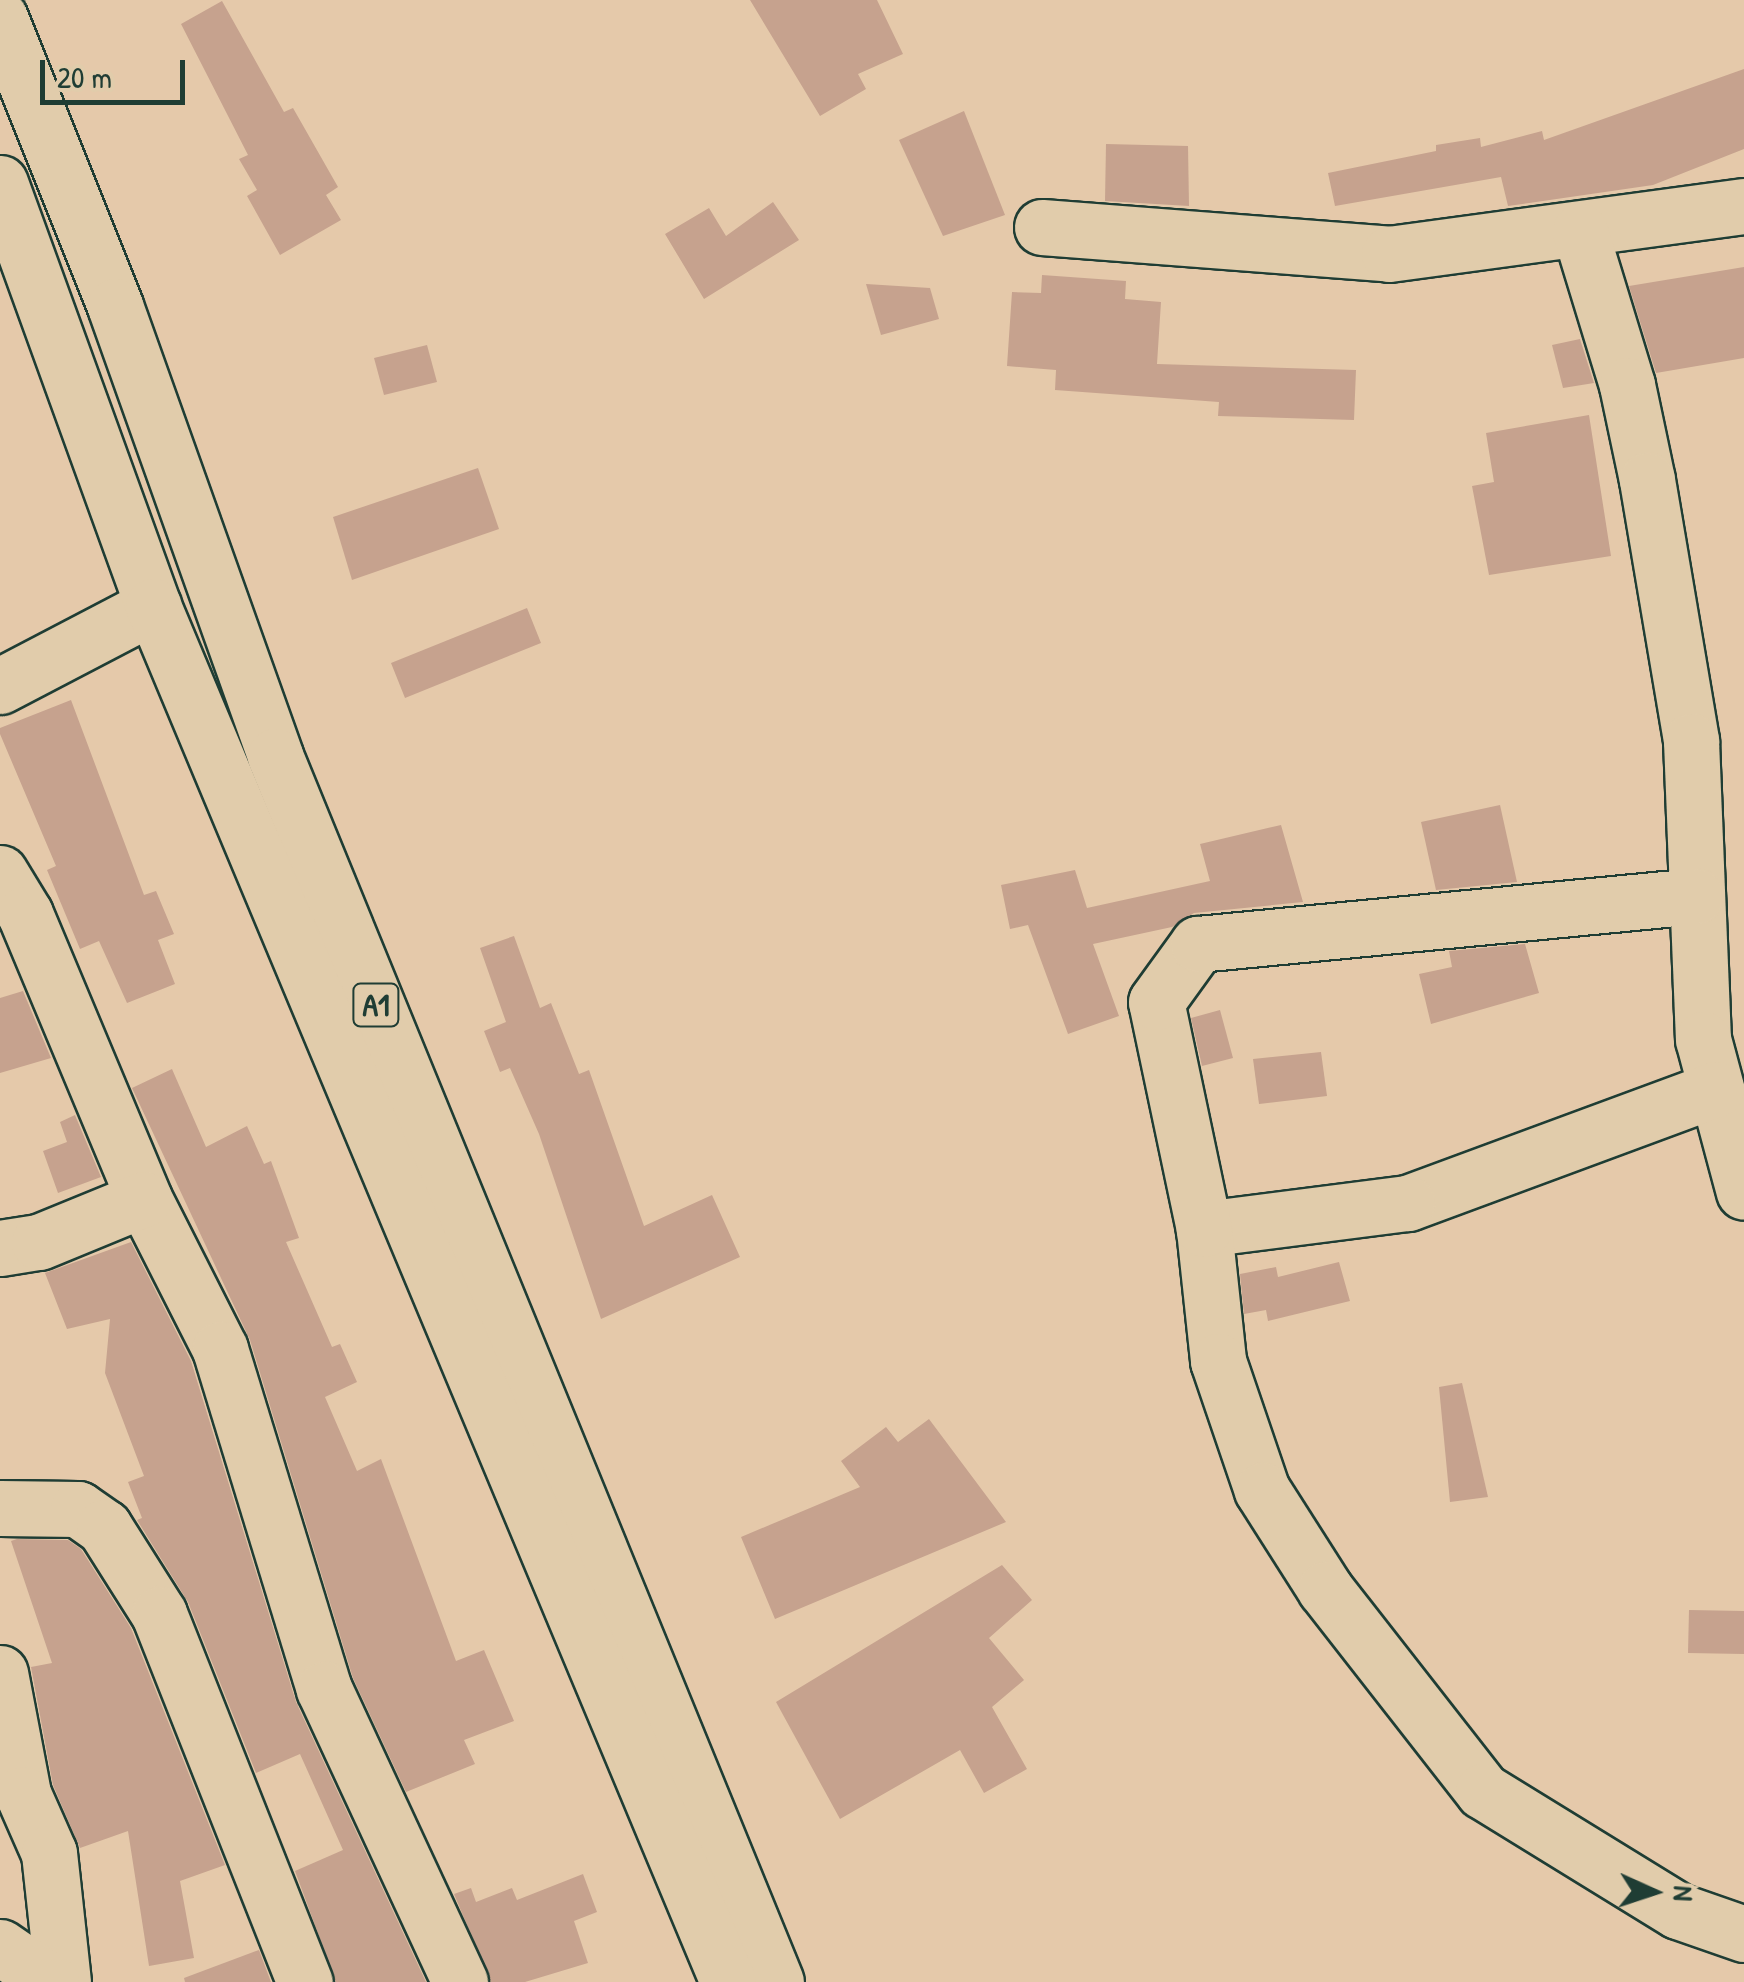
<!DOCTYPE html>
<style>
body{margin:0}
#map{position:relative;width:1744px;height:1982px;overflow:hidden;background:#e5c9aa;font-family:"Patrick Hand",sans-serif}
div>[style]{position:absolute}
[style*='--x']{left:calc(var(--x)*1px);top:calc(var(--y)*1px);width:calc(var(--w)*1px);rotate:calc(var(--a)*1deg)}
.building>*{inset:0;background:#c6a28e}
.roads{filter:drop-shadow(2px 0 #1f3d34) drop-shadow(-2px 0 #1f3d34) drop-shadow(0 2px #1f3d34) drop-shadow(0 -2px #1f3d34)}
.minor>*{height:55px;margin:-27.5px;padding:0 27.5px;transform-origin:27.5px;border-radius:27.5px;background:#e1ccab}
.highway>*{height:55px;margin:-27.5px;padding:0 27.5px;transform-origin:27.5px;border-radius:27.5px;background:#e1ccab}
span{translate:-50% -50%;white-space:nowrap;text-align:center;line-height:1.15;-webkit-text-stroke:8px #e1ccab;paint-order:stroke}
.shield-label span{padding:2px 8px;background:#e1ccab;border:2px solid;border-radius:8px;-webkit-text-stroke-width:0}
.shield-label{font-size:32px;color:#1f3d34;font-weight:700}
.north{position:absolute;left:1604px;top:1842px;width:100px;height:100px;-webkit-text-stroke:8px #e1ccab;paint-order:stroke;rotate:93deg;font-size:28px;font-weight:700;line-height:40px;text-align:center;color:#1f3d34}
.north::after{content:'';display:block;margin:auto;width:35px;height:45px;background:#1f3d34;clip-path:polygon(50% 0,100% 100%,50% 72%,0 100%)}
.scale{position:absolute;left:40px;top:60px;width:145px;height:45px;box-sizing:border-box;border:5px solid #1f3d34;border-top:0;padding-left:12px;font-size:30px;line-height:35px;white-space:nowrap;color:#1f3d34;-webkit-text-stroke:8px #e1ccab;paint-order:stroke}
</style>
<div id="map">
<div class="building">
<div style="clip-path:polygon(750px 0,877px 0,903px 54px,858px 74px,866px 89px,820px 116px)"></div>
<div style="clip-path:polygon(222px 1px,284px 112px,293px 108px,338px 187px,326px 195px,341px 220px,280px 255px,247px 196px,257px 190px,239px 159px,248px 155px,181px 24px)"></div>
<div style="clip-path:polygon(1744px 69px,1744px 149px,1653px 185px,1508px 206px,1501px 177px,1335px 206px,1328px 173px,1436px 151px,1436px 145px,1480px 138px,1481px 147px,1542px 131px,1544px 140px)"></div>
<div style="clip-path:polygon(964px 111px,1005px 215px,943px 236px,899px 140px)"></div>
<div style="clip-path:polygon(1106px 144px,1188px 146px,1189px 206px,1105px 201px)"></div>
<div style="clip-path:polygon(773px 202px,799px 240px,704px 299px,665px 234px,709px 208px,726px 236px)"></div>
<div style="clip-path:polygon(1744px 267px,1744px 358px,1656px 373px,1629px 286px)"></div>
<div style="clip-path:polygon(1042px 275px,1126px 281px,1125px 299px,1161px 302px,1157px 364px,1356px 370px,1354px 420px,1218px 416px,1219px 402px,1055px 390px,1056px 370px,1007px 366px,1012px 292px,1041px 293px)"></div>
<div style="clip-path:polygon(866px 284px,930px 288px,939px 319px,881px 335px)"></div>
<div style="clip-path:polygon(1580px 339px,1594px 383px,1563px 388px,1552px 345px)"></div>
<div style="clip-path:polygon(427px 345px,437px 382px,384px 395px,374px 358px)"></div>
<div style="clip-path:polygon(1589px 415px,1611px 556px,1489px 575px,1472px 486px,1494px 482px,1486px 433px)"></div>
<div style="clip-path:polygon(478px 468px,499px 529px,352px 580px,333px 517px)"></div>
<div style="clip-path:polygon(527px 608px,541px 643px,405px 698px,391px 663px)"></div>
<div style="clip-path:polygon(71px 700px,144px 895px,156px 891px,174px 934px,158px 940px,175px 984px,127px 1003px,99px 941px,80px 949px,47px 870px,56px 866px,0 734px,0 728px)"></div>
<div style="clip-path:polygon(1500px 805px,1517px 882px,1436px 890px,1421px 822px)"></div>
<div style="clip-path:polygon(1281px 825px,1303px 902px,1194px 913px,1172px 927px,1093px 944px,1119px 1016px,1068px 1034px,1028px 925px,1010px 929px,1001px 885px,1075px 870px,1087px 908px,1210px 881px,1200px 844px)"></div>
<div style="clip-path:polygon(514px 936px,540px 1008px,551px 1003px,579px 1074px,589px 1070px,644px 1226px,712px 1195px,740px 1257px,601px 1319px,539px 1134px,510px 1068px,500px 1072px,484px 1031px,506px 1022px,480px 948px)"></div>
<div style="clip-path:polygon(1525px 944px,1539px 993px,1431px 1024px,1419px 974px,1452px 967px,1449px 951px)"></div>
<div style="clip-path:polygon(23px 991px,51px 1058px,0 1073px,0 998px)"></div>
<div style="clip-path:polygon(1220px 1010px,1233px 1058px,1202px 1066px,1191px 1018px)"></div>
<div style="clip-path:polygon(1321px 1052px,1327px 1096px,1259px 1104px,1253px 1059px)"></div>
<div style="clip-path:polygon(172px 1069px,206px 1147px,247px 1126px,264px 1164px,271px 1161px,299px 1238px,286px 1242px,332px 1347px,340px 1344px,357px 1382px,325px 1397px,357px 1471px,381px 1459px,456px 1661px,484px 1650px,514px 1721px,464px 1740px,475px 1764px,406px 1792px,353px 1678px,250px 1340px,132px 1088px)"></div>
<div style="clip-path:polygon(75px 1115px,101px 1177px,58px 1193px,43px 1151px,67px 1142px,60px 1122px)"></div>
<div style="clip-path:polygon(131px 1242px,191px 1361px,296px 1702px,426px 1982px,336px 1982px,295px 1871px,343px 1850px,300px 1754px,256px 1773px,188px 1602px,137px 1520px,142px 1518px,128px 1482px,144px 1476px,105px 1373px,110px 1319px,67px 1329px,45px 1273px)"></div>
<div style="clip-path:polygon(1339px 1262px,1350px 1301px,1268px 1321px,1266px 1310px,1244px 1314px,1240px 1274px,1276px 1267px,1278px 1277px)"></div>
<div style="clip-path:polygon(1462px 1383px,1488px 1497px,1450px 1502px,1439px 1387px)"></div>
<div style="clip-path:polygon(929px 1419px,1006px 1522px,775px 1619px,741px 1537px,860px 1487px,841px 1461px,886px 1427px,898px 1442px)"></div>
<div style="clip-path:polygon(17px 1539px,68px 1540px,81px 1549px,131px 1628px,225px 1865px,180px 1881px,194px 1958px,149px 1966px,128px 1831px,80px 1848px,53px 1785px,31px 1667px,52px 1663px,11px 1541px)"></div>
<div style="clip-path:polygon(1002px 1565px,1032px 1600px,989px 1638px,1024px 1680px,992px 1707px,1027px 1769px,984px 1793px,960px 1750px,840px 1819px,776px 1702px)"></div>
<div style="clip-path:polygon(1689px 1610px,1744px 1611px,1744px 1654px,1688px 1653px)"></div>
<div style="clip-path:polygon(583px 1874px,597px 1912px,574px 1921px,588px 1963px,525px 1982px,491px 1982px,454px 1894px,471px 1888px,476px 1902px,512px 1888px,517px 1900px)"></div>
<div style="clip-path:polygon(259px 1950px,271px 1982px,185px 1982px,184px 1978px)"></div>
</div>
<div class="roads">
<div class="minor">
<div style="--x:1042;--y:227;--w:348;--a:4.4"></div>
<div style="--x:1389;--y:254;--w:358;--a:-7.7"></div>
<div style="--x:1580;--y:231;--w:161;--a:73"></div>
<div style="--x:1627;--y:385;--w:97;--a:78.1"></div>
<div style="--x:1647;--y:480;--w:265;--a:80.4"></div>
<div style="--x:1691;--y:741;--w:298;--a:87.7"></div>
<div style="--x:1703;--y:1039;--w:158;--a:75"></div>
<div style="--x:0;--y:686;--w:173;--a:-27.6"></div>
<div style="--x:0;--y:873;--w:48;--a:58.6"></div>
<div style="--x:25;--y:914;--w:309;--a:67.3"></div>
<div style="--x:144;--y:1199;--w:168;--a:63.1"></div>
<div style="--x:220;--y:1349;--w:356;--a:73"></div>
<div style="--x:324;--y:1689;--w:323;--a:65.1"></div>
<div style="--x:1716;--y:1089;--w:329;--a:159.7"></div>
<div style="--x:1407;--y:1203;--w:205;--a:172.7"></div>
<div style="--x:1204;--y:1229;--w:133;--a:83.9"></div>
<div style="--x:1218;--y:1361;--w:136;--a:71.2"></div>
<div style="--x:1262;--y:1490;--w:117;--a:57.5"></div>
<div style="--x:1325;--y:1589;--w:256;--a:52"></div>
<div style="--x:1483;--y:1791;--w:229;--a:31.6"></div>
<div style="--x:1678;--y:1911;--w:70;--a:19.2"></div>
<div style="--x:1204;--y:1229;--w:232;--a:-101.9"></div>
<div style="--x:1156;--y:1002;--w:72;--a:-54.1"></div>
<div style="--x:1198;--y:944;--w:500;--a:-5.51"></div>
<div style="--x:0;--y:1248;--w:39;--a:-9"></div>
<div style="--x:39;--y:1242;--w:113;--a:-22.3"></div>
<div style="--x:0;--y:1508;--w:78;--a:0.7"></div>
<div style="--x:78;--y:1509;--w:32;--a:35"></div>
<div style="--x:104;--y:1527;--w:103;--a:57.7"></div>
<div style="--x:159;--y:1614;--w:396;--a:68.4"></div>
<div style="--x:0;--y:1673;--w:123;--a:79.2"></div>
<div style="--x:23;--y:1794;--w:64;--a:66.2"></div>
<div style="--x:49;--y:1853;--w:130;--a:83.8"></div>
<div style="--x:0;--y:1947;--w:62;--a:34.5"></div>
</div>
<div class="highway">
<div style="--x:0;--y:18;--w:310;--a:68.2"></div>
<div style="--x:115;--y:306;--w:478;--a:70.4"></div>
<div style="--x:275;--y:756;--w:1324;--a:67.77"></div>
<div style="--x:0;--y:183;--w:450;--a:70.1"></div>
<div style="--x:153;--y:606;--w:1491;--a:67.32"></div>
</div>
</div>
<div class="shield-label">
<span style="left:376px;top:1005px">A1</span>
</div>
<div class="north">N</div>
<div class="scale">20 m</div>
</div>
